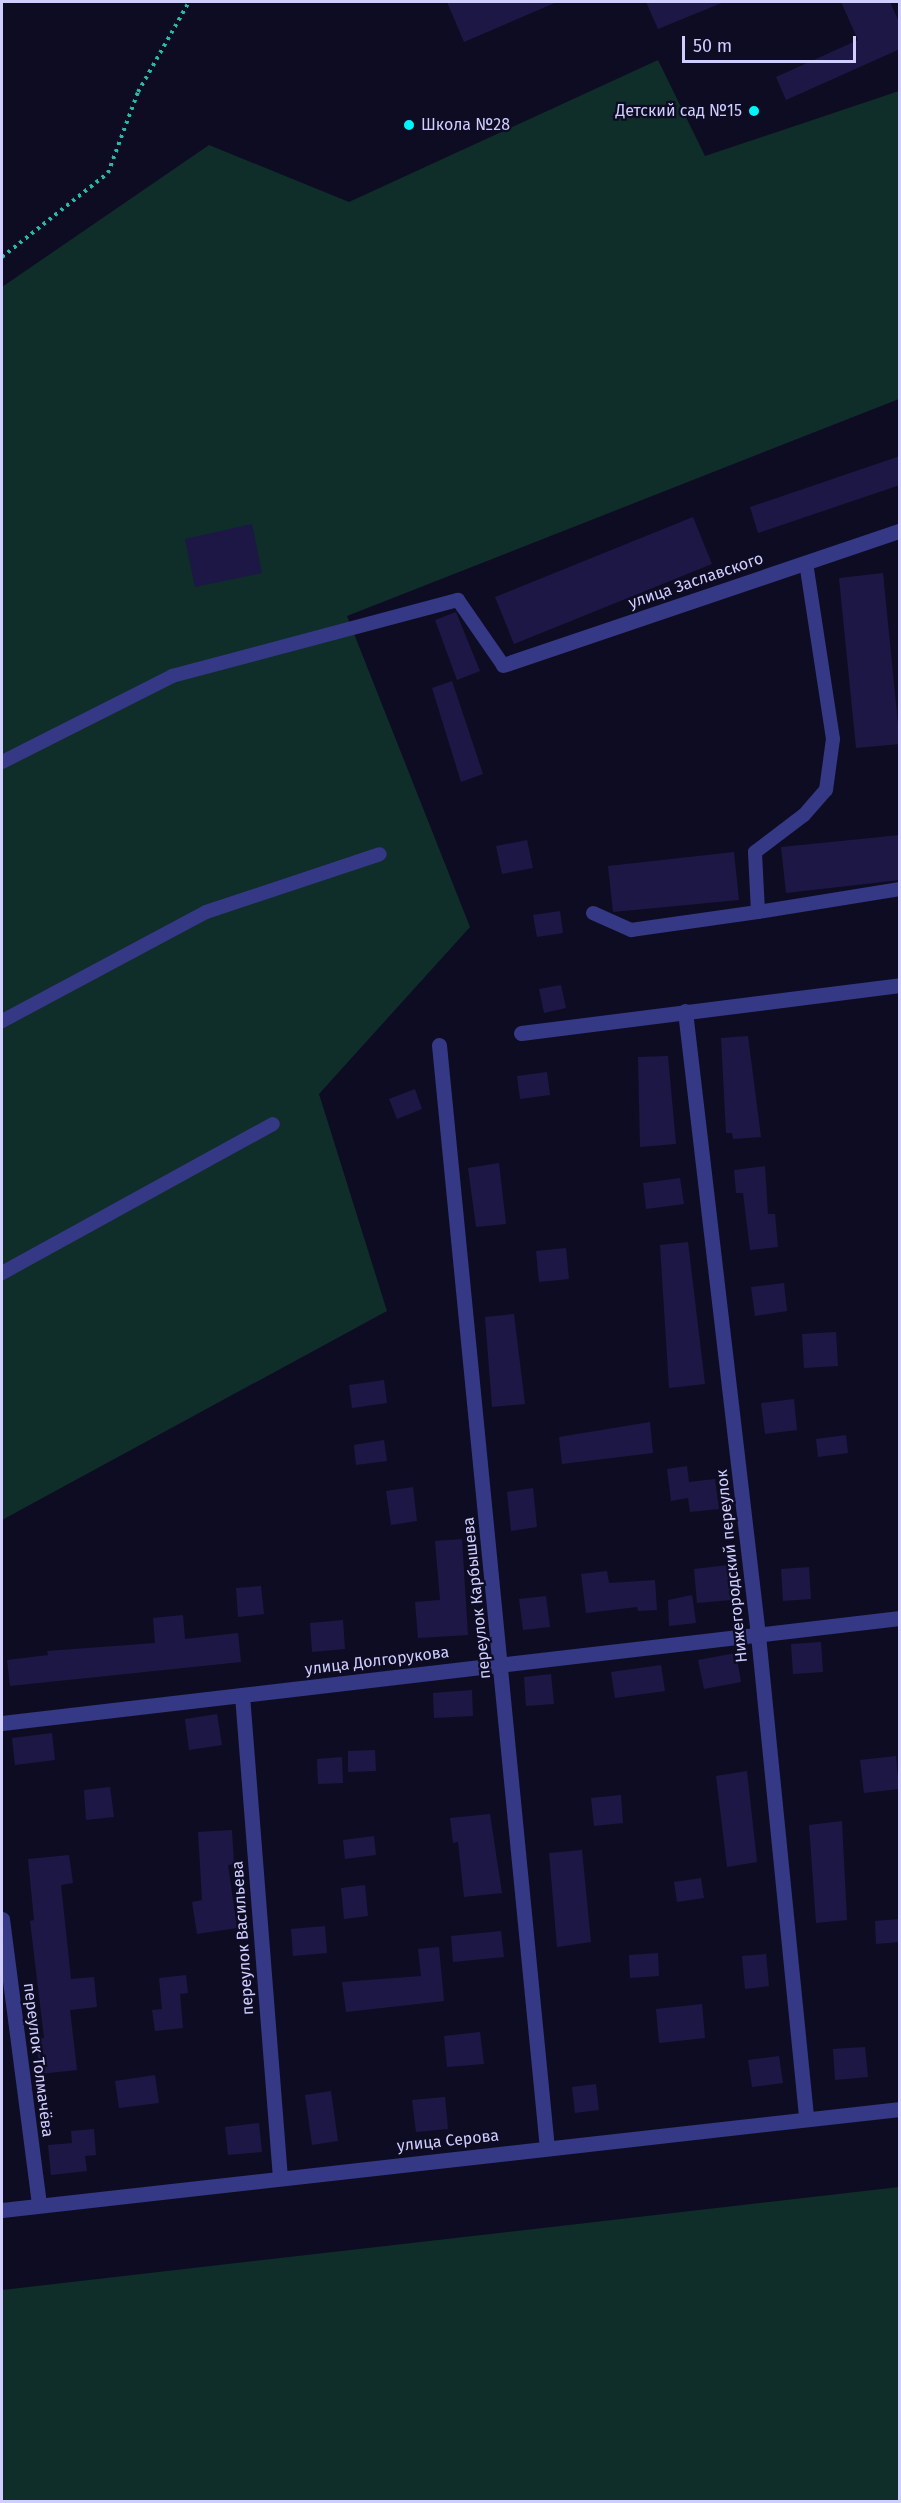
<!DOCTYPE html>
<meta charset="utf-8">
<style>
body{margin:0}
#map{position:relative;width:901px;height:2503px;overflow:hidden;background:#0e0c23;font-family:"Fira Sans",sans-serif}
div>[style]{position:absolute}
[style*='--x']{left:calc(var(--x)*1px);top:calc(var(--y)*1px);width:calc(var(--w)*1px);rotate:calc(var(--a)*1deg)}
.green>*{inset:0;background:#0f2d29}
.building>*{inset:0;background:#1d1745}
.path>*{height:4px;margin-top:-2px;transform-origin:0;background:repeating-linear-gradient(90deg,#28b9a4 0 3px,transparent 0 7.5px)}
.service>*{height:14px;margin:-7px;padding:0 7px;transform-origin:7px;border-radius:7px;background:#353884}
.minor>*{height:15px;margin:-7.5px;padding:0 7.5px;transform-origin:7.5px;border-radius:7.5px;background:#353884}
.dots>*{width:16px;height:16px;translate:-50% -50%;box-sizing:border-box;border:3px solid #0e0c23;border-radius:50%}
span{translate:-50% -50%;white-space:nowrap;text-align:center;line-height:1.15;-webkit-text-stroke:4.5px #0e0c23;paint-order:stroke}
.poi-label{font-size:16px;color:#cfceff}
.right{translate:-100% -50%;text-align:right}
.left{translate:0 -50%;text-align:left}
.street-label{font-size:16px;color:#cfceff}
.frame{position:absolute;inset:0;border:3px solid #cfceff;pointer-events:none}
.scale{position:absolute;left:682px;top:36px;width:174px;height:27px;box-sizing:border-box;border:3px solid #cfceff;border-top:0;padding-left:8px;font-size:18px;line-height:21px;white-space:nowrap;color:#cfceff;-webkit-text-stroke:4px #0e0c23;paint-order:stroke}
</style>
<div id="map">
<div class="green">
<div style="clip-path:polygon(658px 60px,705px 156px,899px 91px,899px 399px,347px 616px,470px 927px,319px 1094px,387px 1311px,2px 1520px,2px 287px,209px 145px,349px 202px)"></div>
<div style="clip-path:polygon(899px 2187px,899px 2501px,2px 2501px,2px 2290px)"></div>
</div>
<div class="building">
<div style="clip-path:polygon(447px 2px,557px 2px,464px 42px)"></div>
<div style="clip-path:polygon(646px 2px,724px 2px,658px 29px)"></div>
<div style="clip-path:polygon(841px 2px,890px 2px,900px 24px,900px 49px,786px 100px,776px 77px,858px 40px)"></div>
<div style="clip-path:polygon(900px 456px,900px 485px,758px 533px,750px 507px)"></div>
<div style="clip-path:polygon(693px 517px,712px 564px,514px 644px,495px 597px)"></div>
<div style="clip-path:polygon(252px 524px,262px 573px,195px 587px,185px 539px)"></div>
<div style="clip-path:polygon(883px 573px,900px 744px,856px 748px,839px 578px)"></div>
<div style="clip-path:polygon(456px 612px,480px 671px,457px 680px,435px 620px)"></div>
<div style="clip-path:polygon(452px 681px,483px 774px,461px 782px,432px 688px)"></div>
<div style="clip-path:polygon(900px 835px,900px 880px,786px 893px,781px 847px)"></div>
<div style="clip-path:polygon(527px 840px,533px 868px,502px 874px,496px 846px)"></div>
<div style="clip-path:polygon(734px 852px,739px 900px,613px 912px,608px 866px)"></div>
<div style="clip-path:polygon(560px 911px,563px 933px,537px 937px,533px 915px)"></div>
<div style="clip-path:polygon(561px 985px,566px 1008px,544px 1013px,539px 989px)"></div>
<div style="clip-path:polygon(748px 1036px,761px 1137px,733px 1139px,732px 1133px,726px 1133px,721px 1038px)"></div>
<div style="clip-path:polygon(668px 1056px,676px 1144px,640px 1147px,638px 1057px)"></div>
<div style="clip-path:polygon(547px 1072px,550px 1095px,520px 1099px,517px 1076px)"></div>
<div style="clip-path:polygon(415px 1089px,422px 1109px,397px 1119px,389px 1099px)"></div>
<div style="clip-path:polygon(499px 1163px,506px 1224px,476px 1227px,468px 1168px)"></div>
<div style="clip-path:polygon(765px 1166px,768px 1214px,775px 1214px,778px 1247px,750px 1250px,743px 1193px,736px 1193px,734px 1170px)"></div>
<div style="clip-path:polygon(680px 1178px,684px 1204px,646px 1209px,643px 1183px)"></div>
<div style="clip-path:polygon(688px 1242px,705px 1384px,669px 1388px,660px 1245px)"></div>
<div style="clip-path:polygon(566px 1248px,569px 1279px,539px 1282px,536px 1251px)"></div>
<div style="clip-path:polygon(784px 1283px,787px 1311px,755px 1316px,751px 1287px)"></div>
<div style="clip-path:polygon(514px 1314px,525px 1404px,492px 1407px,485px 1317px)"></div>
<div style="clip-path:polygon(836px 1332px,838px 1366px,804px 1368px,802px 1334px)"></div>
<div style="clip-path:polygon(384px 1380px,387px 1403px,352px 1408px,349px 1385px)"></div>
<div style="clip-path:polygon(794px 1399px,797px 1430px,765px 1434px,761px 1403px)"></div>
<div style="clip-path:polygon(650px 1422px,653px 1453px,562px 1464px,559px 1437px)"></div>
<div style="clip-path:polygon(846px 1435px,848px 1453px,818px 1457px,816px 1439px)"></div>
<div style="clip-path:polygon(384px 1440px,387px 1461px,356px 1465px,354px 1445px)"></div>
<div style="clip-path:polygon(687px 1466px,689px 1482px,715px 1479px,719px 1509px,690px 1512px,688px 1498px,671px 1501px,667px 1469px)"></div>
<div style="clip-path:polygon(413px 1487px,417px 1521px,391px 1525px,386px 1491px)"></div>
<div style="clip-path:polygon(533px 1488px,537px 1527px,511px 1531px,507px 1492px)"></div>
<div style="clip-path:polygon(462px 1539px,468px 1635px,418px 1638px,415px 1602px,440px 1600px,435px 1541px)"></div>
<div style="clip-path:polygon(728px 1565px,732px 1600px,697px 1603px,694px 1569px)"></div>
<div style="clip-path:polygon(809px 1567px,811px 1599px,783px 1601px,781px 1569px)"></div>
<div style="clip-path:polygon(607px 1571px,609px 1583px,655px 1580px,657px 1610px,638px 1611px,637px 1607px,586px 1613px,581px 1574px)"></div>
<div style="clip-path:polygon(261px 1586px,264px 1614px,238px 1617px,236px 1588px)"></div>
<div style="clip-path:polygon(692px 1595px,696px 1623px,669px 1626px,668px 1600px)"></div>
<div style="clip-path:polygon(546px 1596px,550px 1627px,523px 1630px,519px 1599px)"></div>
<div style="clip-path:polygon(183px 1615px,185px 1639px,238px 1633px,241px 1662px,10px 1686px,7px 1660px,48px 1655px,47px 1651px,155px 1643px,153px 1618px)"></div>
<div style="clip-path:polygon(343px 1620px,345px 1649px,312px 1652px,310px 1623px)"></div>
<div style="clip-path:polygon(821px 1642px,823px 1672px,793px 1674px,791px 1644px)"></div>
<div style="clip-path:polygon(736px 1653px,741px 1682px,704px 1689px,698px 1660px)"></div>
<div style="clip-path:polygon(661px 1665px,665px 1691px,615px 1698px,611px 1672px)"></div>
<div style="clip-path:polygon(551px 1674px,554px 1704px,526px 1706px,524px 1677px)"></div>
<div style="clip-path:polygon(472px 1690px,473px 1716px,434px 1718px,433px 1693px)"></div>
<div style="clip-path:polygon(217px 1714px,222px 1745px,189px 1750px,185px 1719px)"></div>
<div style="clip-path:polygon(52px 1733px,55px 1760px,15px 1765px,12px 1738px)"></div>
<div style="clip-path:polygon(375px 1750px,376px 1771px,348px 1772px,348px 1751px)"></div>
<div style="clip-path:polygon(896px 1756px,899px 1789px,864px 1793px,860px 1760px)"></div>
<div style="clip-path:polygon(342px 1757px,343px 1783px,318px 1784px,317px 1759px)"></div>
<div style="clip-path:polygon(747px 1771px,757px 1862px,727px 1867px,716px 1776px)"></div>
<div style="clip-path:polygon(110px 1787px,114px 1817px,86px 1820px,84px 1790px)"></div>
<div style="clip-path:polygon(621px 1795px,623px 1823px,594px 1826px,591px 1798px)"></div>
<div style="clip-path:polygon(490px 1814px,502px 1893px,464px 1897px,458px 1842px,453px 1843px,450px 1818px)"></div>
<div style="clip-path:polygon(842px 1821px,847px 1920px,816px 1923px,809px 1825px)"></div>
<div style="clip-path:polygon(232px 1830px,234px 1864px,228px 1865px,237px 1928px,197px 1934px,192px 1902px,202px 1900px,198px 1832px)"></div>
<div style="clip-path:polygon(374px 1836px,376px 1855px,345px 1859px,343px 1840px)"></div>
<div style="clip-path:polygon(582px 1850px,591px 1942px,557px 1947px,549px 1853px)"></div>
<div style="clip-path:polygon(69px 1855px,73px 1883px,61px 1885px,71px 1979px,94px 1977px,97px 2007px,70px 2010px,77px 2070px,40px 2074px,36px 2039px,44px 2038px,30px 1921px,34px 1920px,28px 1859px)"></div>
<div style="clip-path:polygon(701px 1878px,704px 1898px,677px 1902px,674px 1882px)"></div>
<div style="clip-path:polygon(365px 1885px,368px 1916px,344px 1919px,341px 1888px)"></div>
<div style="clip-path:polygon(900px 1919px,900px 1942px,876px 1944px,875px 1921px)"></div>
<div style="clip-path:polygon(325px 1926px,327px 1953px,293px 1956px,291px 1929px)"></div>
<div style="clip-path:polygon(501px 1931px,504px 1957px,453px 1962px,451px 1936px)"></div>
<div style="clip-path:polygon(439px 1947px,444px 2001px,346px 2012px,342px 1982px,421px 1976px,418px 1949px)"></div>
<div style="clip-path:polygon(658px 1953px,659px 1976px,630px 1978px,629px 1955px)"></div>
<div style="clip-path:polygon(766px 1954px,769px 1986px,745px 1989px,742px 1956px)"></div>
<div style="clip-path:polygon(186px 1975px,188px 1993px,180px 1994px,183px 2028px,155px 2031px,152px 2010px,162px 2009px,159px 1978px)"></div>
<div style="clip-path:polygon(702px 2004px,705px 2038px,659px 2043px,656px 2009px)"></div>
<div style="clip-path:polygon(480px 2032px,484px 2064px,447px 2067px,444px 2036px)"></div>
<div style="clip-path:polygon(865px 2047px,868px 2077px,835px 2080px,833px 2049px)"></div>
<div style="clip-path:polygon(779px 2056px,783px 2083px,752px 2087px,748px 2060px)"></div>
<div style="clip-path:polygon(155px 2075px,159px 2103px,119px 2108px,115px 2081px)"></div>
<div style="clip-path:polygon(596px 2084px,599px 2110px,575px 2113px,572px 2087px)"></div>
<div style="clip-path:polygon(331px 2091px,338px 2141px,312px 2145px,305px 2095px)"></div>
<div style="clip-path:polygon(445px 2097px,448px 2129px,416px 2132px,412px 2100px)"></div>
<div style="clip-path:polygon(259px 2123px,262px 2152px,228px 2155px,225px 2127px)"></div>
<div style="clip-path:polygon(94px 2129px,96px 2155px,85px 2156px,87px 2171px,51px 2175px,48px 2145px,72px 2143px,71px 2131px)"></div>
</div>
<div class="path">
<div style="--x:2;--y:257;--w:135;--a:-38.4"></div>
<div style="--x:108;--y:173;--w:86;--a:-69.7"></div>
<div style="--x:138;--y:92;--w:103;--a:-60.5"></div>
</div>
<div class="service">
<div style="--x:2;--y:762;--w:191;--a:-26.8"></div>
<div style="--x:172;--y:676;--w:296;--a:-14.9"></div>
<div style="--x:458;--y:600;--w:79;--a:55.3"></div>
<div style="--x:758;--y:912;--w:144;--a:-9.2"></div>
<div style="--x:593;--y:913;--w:42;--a:24.1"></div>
<div style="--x:631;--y:930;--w:128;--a:-8.1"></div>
<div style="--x:758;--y:912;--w:60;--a:-92.9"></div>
<div style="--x:755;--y:852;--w:61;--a:-37.1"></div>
<div style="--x:804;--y:815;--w:33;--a:-49"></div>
<div style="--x:826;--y:790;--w:51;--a:-82.2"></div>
<div style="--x:833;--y:739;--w:178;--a:-98.7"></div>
<div style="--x:2;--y:1021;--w:231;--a:-28.1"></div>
<div style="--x:206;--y:912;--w:183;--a:-18.4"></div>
<div style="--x:2;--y:1273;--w:309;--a:-28.8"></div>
</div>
<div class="minor">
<div style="--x:503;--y:665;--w:419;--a:-18.7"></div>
<div style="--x:685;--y:1011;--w:628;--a:83.33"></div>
<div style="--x:758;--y:1635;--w:486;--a:84.3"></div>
<div style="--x:521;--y:1033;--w:382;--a:-7.2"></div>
<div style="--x:439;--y:1045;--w:1108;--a:84.41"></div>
<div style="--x:242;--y:1695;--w:484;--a:85.5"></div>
<div style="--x:2;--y:1723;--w:904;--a:-6.67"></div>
<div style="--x:2;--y:1919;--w:288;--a:82.6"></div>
<div style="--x:2;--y:2210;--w:904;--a:-6.42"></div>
</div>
<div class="dots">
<div style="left:754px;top:111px;background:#00f5f9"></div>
<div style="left:409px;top:125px;background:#00f5f9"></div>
</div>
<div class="poi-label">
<span class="right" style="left:742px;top:111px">Детский сад №15</span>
<span class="left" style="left:421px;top:125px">Школа №28</span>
</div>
<div class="street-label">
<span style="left:696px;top:581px;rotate:-19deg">улица Заславского</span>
<span style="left:732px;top:1566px;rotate:-96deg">Нижегородский переулок</span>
<span style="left:477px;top:1598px;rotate:-96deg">переулок Карбышева</span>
<span style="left:377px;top:1661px;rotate:-7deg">улица Долгорукова</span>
<span style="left:243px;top:1938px;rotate:-94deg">переулок Васильева</span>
<span style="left:38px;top:2060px;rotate:83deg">переулок Толмачёва</span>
<span style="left:448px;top:2141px;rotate:-6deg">улица Серова</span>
</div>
<div class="frame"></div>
<div class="scale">50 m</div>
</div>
